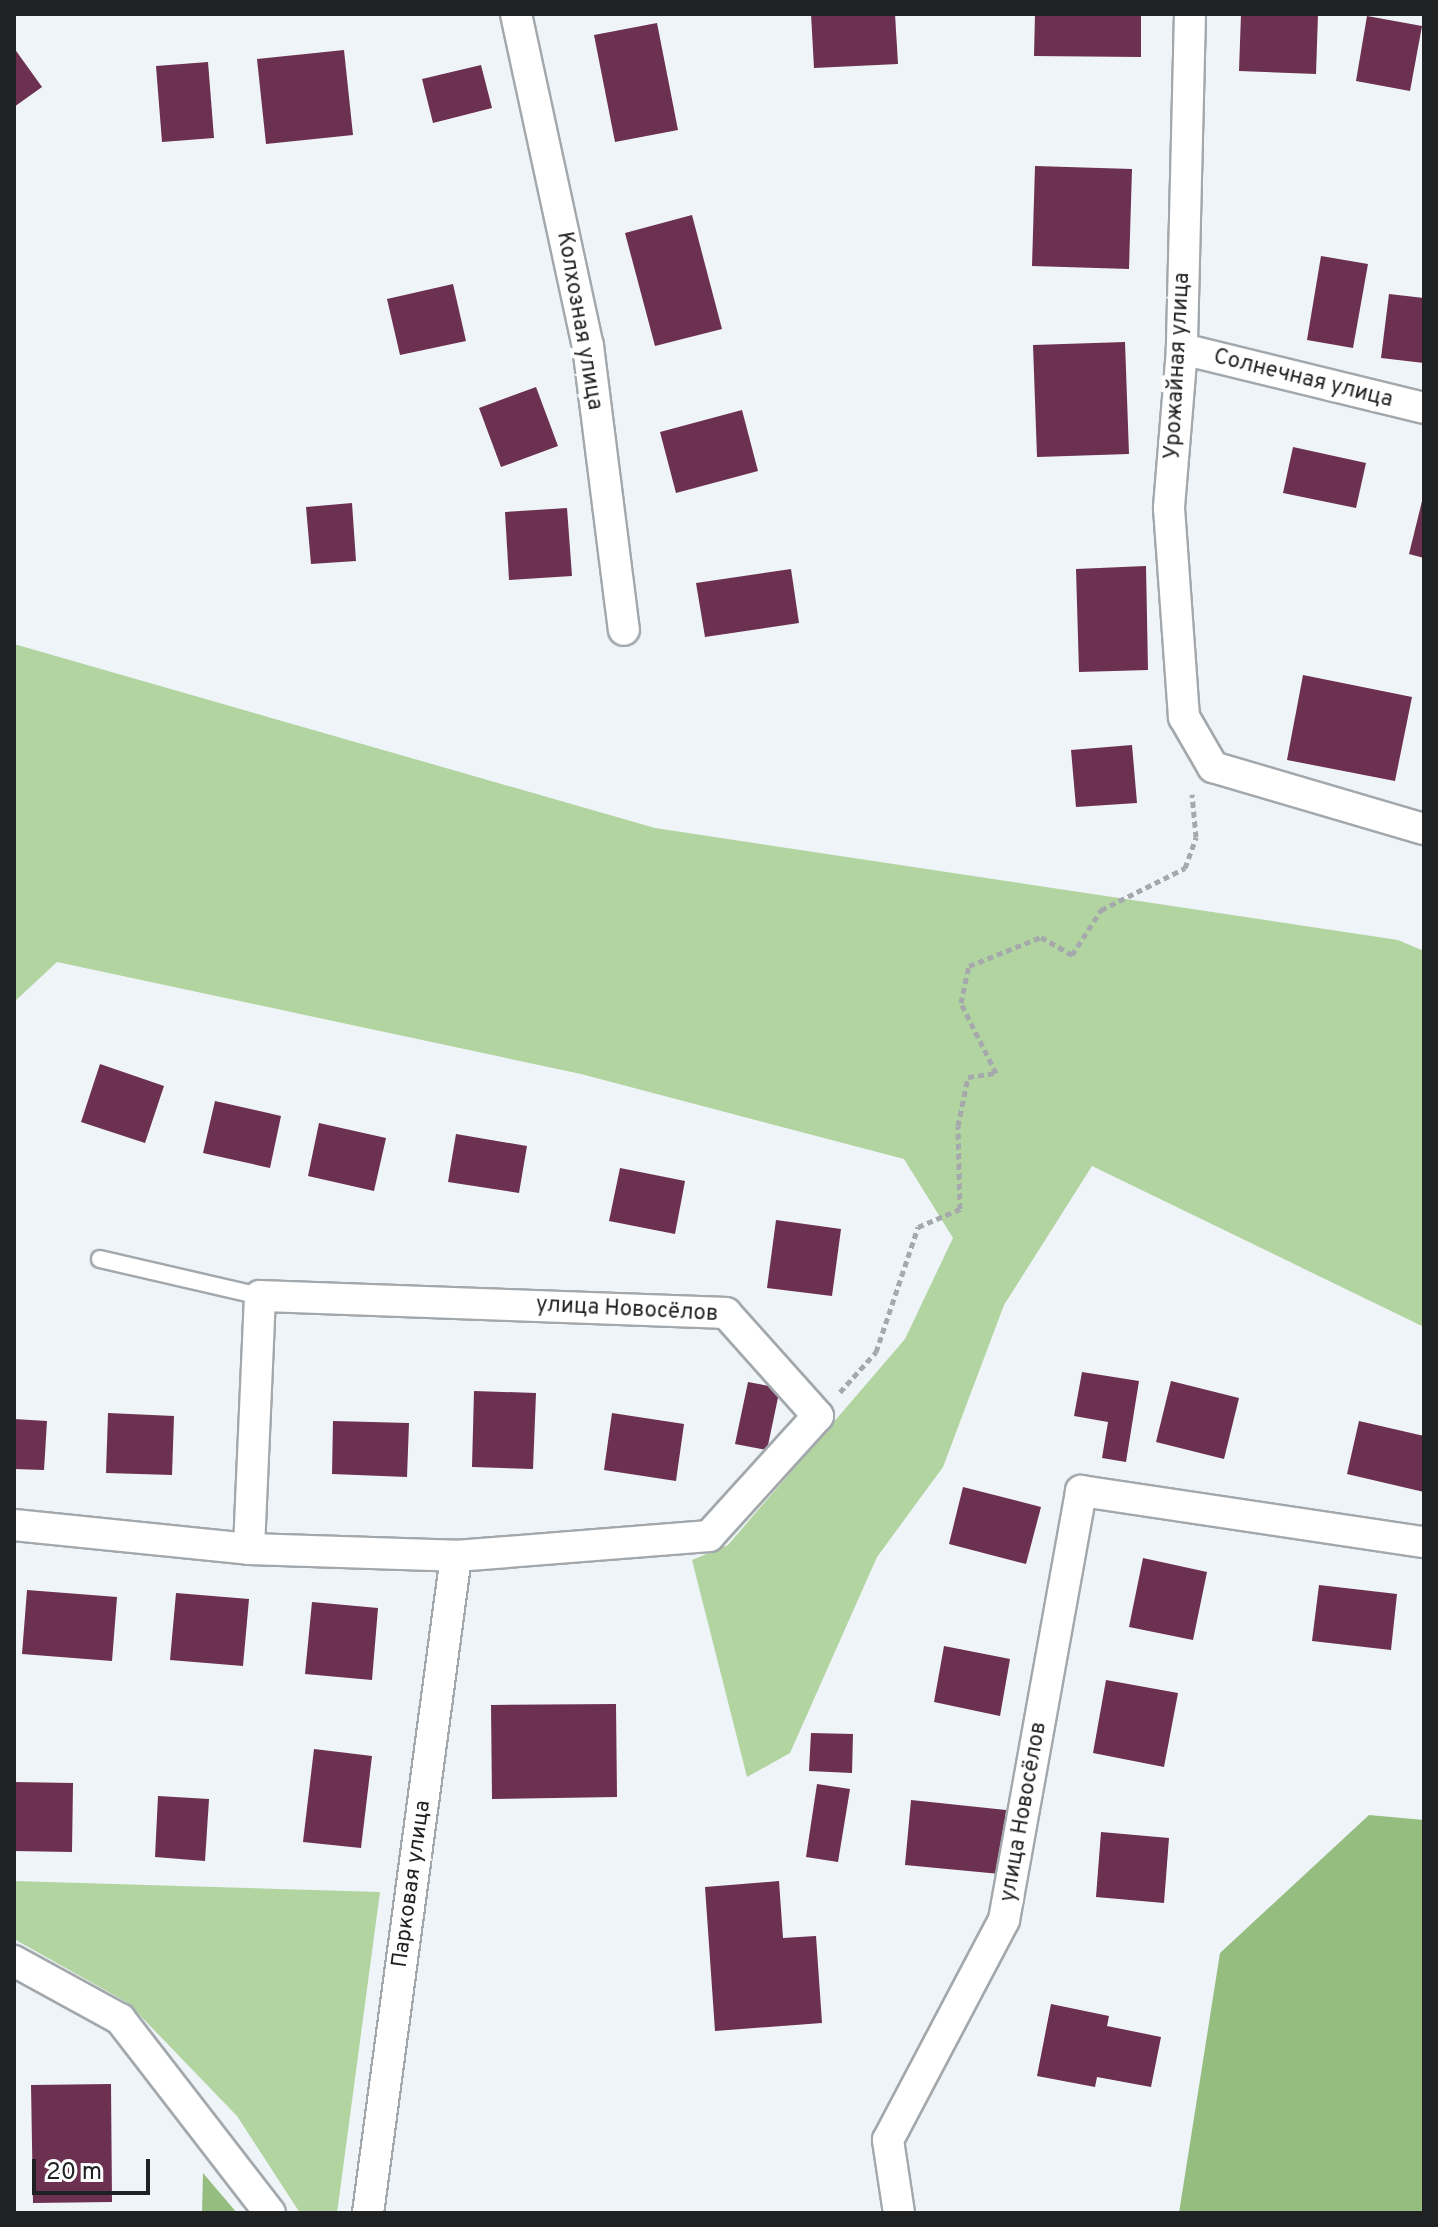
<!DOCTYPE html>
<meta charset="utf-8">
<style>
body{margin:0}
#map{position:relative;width:1438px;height:2227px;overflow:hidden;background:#eff4f8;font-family:Overpass,sans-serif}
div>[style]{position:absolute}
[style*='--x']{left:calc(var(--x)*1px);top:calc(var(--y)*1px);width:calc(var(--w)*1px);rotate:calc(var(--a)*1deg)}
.green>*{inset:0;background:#b2d4a0}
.forest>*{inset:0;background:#95bd80}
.building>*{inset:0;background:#6c3050}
.path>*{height:5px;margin-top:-2.5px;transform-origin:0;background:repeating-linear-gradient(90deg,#a5a9ac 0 6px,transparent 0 10px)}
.roads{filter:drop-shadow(2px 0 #a3a8ac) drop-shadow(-2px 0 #a3a8ac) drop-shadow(0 2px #a3a8ac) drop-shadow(0 -2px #a3a8ac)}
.lane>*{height:16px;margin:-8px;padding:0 8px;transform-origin:8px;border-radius:8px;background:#fff}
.street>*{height:30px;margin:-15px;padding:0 15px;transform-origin:15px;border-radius:15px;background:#fff}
span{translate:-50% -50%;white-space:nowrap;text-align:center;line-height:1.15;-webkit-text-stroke:8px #fff;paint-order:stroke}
.street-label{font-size:22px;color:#1f2122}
.frame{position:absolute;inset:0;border:16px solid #1f2122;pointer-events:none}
.scale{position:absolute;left:32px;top:2159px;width:118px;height:36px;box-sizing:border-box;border:4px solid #1f2122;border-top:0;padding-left:10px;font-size:24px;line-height:28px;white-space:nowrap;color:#1f2122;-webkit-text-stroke:6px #fff;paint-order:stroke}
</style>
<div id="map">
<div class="green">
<div style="clip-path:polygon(14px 644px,655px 828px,1398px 940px,1424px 951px,1424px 1327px,1092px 1166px,1004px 1305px,943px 1467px,877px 1557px,790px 1753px,747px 1777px,692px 1560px,728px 1545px,905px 1339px,953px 1238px,904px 1159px,581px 1074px,57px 962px,14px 1002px)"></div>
<div style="clip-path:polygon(14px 1881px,380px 1892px,337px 2213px,300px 2213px,237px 2116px,128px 2003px,14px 1939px)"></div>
</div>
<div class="forest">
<div style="clip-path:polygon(1369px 1815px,1424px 1820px,1424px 2213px,1179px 2213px,1220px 1953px)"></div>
<div style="clip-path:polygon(203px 2173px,237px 2213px,202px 2213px)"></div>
</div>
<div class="building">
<div style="clip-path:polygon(811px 14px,895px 14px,898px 64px,814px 68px)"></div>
<div style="clip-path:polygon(1035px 14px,1141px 14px,1141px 57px,1034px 56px)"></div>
<div style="clip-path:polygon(1241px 14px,1318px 14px,1316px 74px,1239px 71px)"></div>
<div style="clip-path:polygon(1367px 16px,1422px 26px,1410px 91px,1356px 81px)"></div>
<div style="clip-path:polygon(657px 23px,678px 130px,615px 142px,594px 35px)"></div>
<div style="clip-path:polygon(14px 48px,42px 87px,14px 107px)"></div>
<div style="clip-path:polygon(344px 50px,353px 135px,266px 144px,257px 59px)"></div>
<div style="clip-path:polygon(208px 62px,214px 138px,162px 142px,156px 66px)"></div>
<div style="clip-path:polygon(481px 65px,492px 108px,433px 123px,422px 79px)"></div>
<div style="clip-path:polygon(1035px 166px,1132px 169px,1129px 269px,1032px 266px)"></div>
<div style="clip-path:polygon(692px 215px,722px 329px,655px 346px,625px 233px)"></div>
<div style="clip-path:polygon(1321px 256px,1368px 264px,1353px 348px,1307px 340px)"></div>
<div style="clip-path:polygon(453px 284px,466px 341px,400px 355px,387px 299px)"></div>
<div style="clip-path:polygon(1389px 294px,1424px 298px,1424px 363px,1381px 358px)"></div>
<div style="clip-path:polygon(1125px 342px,1129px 454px,1037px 457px,1033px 345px)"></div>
<div style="clip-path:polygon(536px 387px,558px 446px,501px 467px,479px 408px)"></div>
<div style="clip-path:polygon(742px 410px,758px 471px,676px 493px,660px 432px)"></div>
<div style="clip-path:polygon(1293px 447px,1366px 463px,1356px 508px,1283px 493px)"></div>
<div style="clip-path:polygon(1423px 497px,1424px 497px,1424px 558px,1409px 554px)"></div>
<div style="clip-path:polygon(352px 503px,356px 561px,311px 564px,306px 507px)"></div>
<div style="clip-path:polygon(567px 508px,572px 576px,509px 580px,505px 512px)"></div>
<div style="clip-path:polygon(1146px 566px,1148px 670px,1079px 672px,1076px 569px)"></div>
<div style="clip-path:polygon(791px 569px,799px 623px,705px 637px,696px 583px)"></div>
<div style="clip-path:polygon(1303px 675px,1412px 697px,1395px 781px,1287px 760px)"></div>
<div style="clip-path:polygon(1132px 745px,1137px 803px,1076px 807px,1071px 750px)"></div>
<div style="clip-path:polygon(100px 1064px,164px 1086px,145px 1143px,81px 1122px)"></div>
<div style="clip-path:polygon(215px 1101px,281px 1116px,270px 1168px,203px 1153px)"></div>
<div style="clip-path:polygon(319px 1123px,386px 1138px,374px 1191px,308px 1176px)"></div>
<div style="clip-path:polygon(456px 1134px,527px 1146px,519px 1193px,448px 1182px)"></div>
<div style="clip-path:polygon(620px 1168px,685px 1181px,675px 1234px,609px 1221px)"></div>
<div style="clip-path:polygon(776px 1220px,841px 1229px,832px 1296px,767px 1288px)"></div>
<div style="clip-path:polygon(1082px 1372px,1139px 1381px,1126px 1462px,1102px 1458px,1108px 1422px,1074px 1416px)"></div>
<div style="clip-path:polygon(1171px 1381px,1239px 1398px,1224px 1459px,1156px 1442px)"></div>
<div style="clip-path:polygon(748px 1382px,780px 1388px,767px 1450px,735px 1444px)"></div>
<div style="clip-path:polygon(474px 1391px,536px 1393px,533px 1469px,472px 1467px)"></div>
<div style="clip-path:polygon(108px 1413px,174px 1416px,172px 1475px,106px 1473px)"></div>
<div style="clip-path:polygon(612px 1413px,684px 1424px,676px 1481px,604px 1470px)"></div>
<div style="clip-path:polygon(14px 1419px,47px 1421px,44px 1470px,14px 1469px)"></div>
<div style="clip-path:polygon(333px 1421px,409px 1423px,407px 1477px,332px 1474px)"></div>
<div style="clip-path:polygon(1359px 1421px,1424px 1436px,1424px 1492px,1347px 1474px)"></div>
<div style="clip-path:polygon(963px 1487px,1041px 1507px,1026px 1564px,949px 1544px)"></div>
<div style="clip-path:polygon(1143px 1558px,1207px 1572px,1193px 1640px,1129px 1627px)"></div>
<div style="clip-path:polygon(1319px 1585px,1397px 1594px,1391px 1650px,1312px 1641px)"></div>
<div style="clip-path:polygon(27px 1590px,117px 1597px,112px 1661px,22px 1654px)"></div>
<div style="clip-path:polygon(176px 1593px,249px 1599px,243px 1666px,170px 1660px)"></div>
<div style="clip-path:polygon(312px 1602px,378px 1608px,372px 1680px,305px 1674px)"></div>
<div style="clip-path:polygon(944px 1646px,1010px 1659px,1000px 1716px,934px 1702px)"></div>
<div style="clip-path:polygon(1106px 1680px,1178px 1693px,1164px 1767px,1093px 1753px)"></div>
<div style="clip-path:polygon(616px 1704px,617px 1797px,492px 1799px,491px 1705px)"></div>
<div style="clip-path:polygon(811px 1733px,853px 1734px,852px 1773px,809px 1771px)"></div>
<div style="clip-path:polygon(314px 1749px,372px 1756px,361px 1848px,303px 1842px)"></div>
<div style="clip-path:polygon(14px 1782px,73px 1783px,72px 1852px,14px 1851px)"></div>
<div style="clip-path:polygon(817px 1784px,850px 1789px,838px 1862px,806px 1857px)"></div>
<div style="clip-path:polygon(158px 1796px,209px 1799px,205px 1861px,155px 1857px)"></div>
<div style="clip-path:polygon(911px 1800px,1006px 1810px,1000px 1874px,905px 1865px)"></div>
<div style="clip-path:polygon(1101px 1832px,1169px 1838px,1164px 1903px,1096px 1897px)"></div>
<div style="clip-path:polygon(779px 1881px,783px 1938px,816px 1936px,822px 2023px,715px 2031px,705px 1887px)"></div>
<div style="clip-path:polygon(1051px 2004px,1109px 2016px,1107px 2026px,1161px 2037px,1151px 2087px,1097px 2077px,1095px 2087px,1037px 2076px)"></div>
<div style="clip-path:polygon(111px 2084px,112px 2202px,33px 2203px,31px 2085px)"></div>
</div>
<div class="path">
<div style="--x:840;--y:1392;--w:54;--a:-48"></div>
<div style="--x:876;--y:1352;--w:132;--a:-71.4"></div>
<div style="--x:918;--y:1227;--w:46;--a:-23.2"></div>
<div style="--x:960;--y:1209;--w:83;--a:-91.4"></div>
<div style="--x:958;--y:1126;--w:50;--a:-78.5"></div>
<div style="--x:968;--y:1077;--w:28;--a:-8"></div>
<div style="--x:996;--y:1073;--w:78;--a:-116.6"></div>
<div style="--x:961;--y:1003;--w:38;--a:-78"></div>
<div style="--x:969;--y:966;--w:78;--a:-21.9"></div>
<div style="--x:1041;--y:937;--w:36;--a:30"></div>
<div style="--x:1072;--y:955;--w:54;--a:-57.2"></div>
<div style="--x:1101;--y:910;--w:94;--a:-26.6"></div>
<div style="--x:1185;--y:868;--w:33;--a:-70"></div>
<div style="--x:1196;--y:837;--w:43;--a:-95.3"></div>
</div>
<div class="roads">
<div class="lane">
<div style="--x:100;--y:1259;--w:164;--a:13"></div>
</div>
<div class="street">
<div style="--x:516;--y:14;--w:340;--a:77.8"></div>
<div style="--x:588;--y:346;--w:286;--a:82.8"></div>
<div style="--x:1190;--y:14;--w:335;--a:91.4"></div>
<div style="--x:1182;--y:349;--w:160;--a:94.7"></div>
<div style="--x:1169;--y:508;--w:210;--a:85.9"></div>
<div style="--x:1184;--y:717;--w:58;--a:59.9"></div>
<div style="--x:1213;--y:767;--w:220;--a:16.4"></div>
<div style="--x:1182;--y:349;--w:249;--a:13.7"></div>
<div style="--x:14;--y:1525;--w:236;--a:5.8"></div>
<div style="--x:249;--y:1549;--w:207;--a:1.9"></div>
<div style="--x:456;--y:1556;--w:254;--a:-4.5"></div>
<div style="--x:709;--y:1536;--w:162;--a:-47.8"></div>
<div style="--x:818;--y:1416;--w:138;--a:-131.8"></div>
<div style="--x:726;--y:1313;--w:466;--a:-177.9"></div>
<div style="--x:260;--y:1296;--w:253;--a:92.5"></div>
<div style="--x:14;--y:1961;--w:121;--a:28.7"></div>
<div style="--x:120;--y:2019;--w:245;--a:52.3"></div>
<div style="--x:368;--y:2213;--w:663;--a:-82.37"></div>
<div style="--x:899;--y:2213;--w:74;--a:-98.6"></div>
<div style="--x:888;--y:2140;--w:249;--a:-62.2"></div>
<div style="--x:1004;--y:1920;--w:436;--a:-79.8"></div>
<div style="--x:1081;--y:1491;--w:347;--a:8.5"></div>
</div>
</div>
<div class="street-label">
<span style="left:579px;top:321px;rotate:80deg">Колхозная улица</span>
<span style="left:1178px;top:366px;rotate:-87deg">Урожайная улица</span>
<span style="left:1303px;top:379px;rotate:14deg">Солнечная улица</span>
<span style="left:627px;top:1310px;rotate:3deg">улица Новосёлов</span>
<span style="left:1024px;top:1812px;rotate:-80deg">улица Новосёлов</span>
<span style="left:412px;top:1884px;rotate:-82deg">Парковая улица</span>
</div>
<div class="frame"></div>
<div class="scale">20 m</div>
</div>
